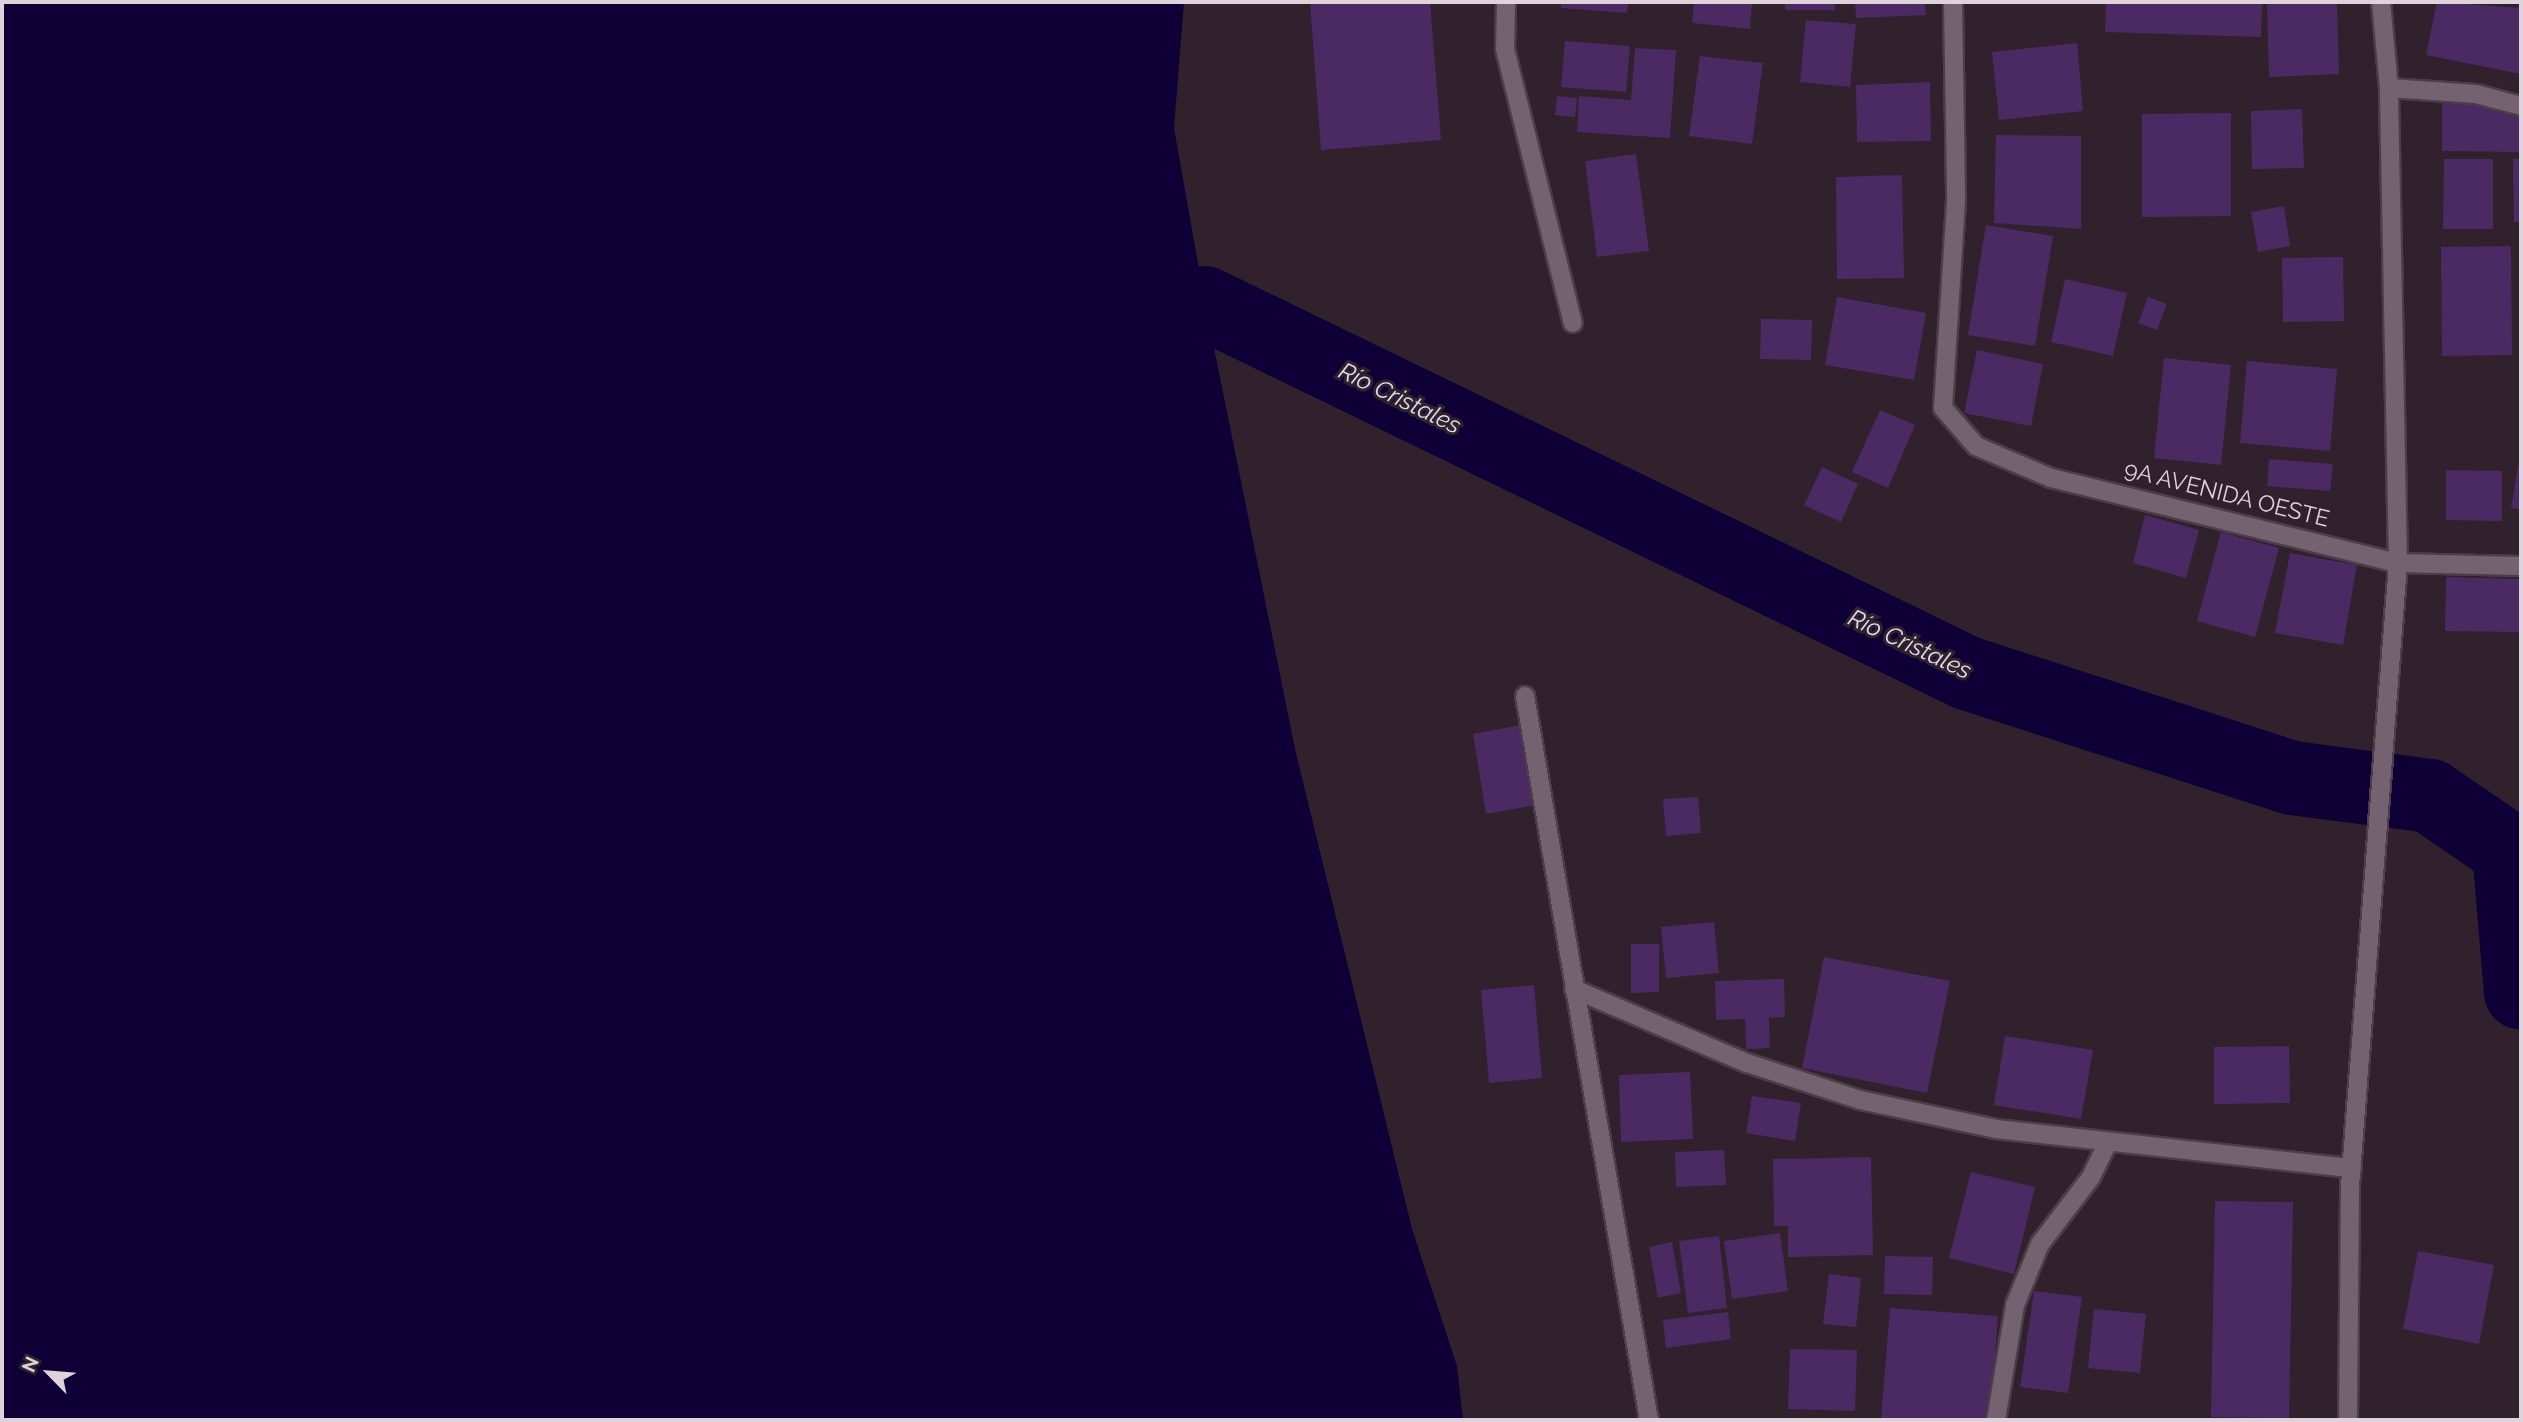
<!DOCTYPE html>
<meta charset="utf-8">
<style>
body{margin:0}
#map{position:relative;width:2523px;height:1422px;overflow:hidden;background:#30212d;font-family:Raleway,sans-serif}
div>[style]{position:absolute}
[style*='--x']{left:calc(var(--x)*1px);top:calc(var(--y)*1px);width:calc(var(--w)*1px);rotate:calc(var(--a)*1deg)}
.water>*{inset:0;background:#0e0036}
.river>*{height:74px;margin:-37px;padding:0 37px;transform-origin:37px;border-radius:37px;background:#0e0036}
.building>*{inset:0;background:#4b2a63}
.roads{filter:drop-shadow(2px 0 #4b3e48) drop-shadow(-2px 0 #4b3e48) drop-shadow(0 2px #4b3e48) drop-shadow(0 -2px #4b3e48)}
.minor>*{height:18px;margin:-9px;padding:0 9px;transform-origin:9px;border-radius:9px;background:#746270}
span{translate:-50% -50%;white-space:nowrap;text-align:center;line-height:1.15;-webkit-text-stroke:6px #30212d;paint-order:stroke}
.street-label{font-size:23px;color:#ded3db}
.water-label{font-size:24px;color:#dcddf0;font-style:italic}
.frame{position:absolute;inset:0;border:4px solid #ded3db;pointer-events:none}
.north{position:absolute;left:14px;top:1338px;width:70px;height:70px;-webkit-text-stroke:5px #30212d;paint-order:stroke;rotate:295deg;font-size:19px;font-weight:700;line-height:28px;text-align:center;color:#ded3db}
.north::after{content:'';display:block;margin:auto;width:24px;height:32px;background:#ded3db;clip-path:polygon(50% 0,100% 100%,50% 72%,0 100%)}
</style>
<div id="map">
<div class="water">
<div style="clip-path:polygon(2px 2px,1184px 2px,1174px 128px,1205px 303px,1295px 749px,1412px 1229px,1457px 1366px,1463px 1420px,2px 1420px)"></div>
</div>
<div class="river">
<div style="--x:1205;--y:303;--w:847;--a:25.9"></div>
<div style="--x:1967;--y:673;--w:342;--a:17.9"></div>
<div style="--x:2292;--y:778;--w:139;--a:7.4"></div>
<div style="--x:2430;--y:796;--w:96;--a:34.4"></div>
<div style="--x:2509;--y:850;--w:143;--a:85.2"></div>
</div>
<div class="building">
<div style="clip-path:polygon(1310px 2px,1430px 2px,1441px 140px,1321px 150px)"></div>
<div style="clip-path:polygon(1561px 2px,1628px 2px,1627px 13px,1561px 8px)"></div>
<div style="clip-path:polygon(1694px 2px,1752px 2px,1750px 29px,1692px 23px)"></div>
<div style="clip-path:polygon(1785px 2px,1835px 2px,1835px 10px,1785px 10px)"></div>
<div style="clip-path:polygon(1855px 2px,1925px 2px,1926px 15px,1856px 18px)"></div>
<div style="clip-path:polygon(2106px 2px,2262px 2px,2261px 37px,2105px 32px)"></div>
<div style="clip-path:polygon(2267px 2px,2337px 2px,2339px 74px,2269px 77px)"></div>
<div style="clip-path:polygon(2437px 2px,2521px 8px,2521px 74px,2426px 55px)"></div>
<div style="clip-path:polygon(1806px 20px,1856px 24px,1850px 87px,1800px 82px)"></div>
<div style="clip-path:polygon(1565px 41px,1630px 46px,1626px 92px,1561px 87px)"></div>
<div style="clip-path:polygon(2077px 43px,2083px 111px,1999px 120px,1992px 52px)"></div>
<div style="clip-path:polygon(1635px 48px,1676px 50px,1670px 138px,1577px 132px,1579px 96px,1631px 100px)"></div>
<div style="clip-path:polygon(1700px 56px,1763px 63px,1752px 144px,1689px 136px)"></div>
<div style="clip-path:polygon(1930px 82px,1931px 141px,1857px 142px,1856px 85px)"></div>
<div style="clip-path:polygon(1557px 96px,1577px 98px,1575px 117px,1555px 115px)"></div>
<div style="clip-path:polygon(2442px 96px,2521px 96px,2521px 152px,2442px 151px)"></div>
<div style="clip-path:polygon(2302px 109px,2304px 168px,2252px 169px,2251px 111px)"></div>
<div style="clip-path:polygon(2231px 113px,2231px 216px,2142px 217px,2142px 114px)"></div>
<div style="clip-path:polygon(1996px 135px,2081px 136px,2081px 229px,1994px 223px)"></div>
<div style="clip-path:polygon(1636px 154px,1649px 251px,1597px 257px,1585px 161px)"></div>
<div style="clip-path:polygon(2444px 159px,2493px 159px,2493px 229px,2443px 229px)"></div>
<div style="clip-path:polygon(2513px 159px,2521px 159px,2521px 222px,2514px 222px)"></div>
<div style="clip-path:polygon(1902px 175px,1904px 278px,1837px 279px,1836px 177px)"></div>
<div style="clip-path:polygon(2284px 206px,2290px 246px,2258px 252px,2251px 212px)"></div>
<div style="clip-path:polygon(1986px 225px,2053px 236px,2035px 346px,1968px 335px)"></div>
<div style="clip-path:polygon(2511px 246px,2512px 355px,2442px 356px,2441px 247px)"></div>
<div style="clip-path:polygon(2343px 257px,2344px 321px,2283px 322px,2282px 258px)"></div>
<div style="clip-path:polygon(2065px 279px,2127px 293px,2113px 356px,2051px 342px)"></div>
<div style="clip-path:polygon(1837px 297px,1926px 313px,1914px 380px,1825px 365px)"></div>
<div style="clip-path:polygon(2148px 297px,2167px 304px,2157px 330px,2138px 323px)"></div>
<div style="clip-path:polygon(1761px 319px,1812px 320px,1811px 360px,1760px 359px)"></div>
<div style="clip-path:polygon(1977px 350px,2043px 364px,2031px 426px,1964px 413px)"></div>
<div style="clip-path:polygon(2164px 358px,2231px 365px,2221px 465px,2154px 458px)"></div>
<div style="clip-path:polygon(2247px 361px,2337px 369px,2330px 451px,2240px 443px)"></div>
<div style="clip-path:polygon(1880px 410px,1915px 425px,1888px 488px,1852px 472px)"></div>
<div style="clip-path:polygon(2520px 456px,2521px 456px,2521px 510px,2511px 508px)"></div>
<div style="clip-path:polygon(2269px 459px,2333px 464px,2330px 491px,2267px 486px)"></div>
<div style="clip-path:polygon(1822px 467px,1858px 484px,1841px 522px,1804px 505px)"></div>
<div style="clip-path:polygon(2446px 470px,2502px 471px,2502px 521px,2446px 520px)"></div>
<div style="clip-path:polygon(2145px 515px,2199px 530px,2186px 578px,2133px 563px)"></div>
<div style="clip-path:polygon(2221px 532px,2279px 548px,2255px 637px,2197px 621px)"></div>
<div style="clip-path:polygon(2290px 553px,2357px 565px,2343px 645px,2275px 633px)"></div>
<div style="clip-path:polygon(2446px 577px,2521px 579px,2521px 632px,2445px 631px)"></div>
<div style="clip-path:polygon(1521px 725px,1535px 805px,1486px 814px,1473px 734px)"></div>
<div style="clip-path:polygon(1698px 797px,1701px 833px,1666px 836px,1663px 799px)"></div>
<div style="clip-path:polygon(1714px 922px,1719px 973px,1666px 978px,1661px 927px)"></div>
<div style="clip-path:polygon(1631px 944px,1659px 944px,1659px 992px,1631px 993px)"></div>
<div style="clip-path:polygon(1824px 957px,1950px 981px,1927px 1093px,1802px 1068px)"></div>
<div style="clip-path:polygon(1784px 979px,1785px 1017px,1769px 1018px,1770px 1048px,1746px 1049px,1745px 1019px,1716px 1020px,1715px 981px)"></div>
<div style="clip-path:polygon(1534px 985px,1542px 1078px,1489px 1083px,1481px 990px)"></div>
<div style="clip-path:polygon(2005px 1036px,2093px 1050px,2081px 1119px,1994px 1105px)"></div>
<div style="clip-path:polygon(2289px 1046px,2290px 1103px,2214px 1104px,2214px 1047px)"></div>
<div style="clip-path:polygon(1690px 1072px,1693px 1139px,1621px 1142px,1619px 1075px)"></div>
<div style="clip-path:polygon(1752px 1096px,1801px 1103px,1795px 1141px,1746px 1133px)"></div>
<div style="clip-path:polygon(1724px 1150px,1726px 1185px,1676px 1187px,1675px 1152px)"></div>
<div style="clip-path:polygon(1871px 1157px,1873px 1255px,1788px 1257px,1788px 1226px,1774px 1226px,1773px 1159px)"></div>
<div style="clip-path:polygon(1971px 1172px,2035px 1187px,2014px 1274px,1949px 1258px)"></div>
<div style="clip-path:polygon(2215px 1201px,2293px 1202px,2289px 1418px,2211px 1417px)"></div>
<div style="clip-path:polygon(1780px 1233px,1788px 1291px,1732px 1299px,1724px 1241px)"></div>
<div style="clip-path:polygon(1719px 1236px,1727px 1308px,1688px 1313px,1679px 1241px)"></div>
<div style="clip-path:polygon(1672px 1242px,1681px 1293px,1658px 1298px,1649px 1247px)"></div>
<div style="clip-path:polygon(2418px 1251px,2494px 1265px,2479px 1344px,2403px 1329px)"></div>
<div style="clip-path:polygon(1885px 1256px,1933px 1257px,1932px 1295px,1884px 1294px)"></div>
<div style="clip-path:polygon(1829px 1274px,1861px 1278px,1856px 1327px,1823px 1324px)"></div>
<div style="clip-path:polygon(2034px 1291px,2082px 1297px,2068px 1393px,2020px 1387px)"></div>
<div style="clip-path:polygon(1890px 1308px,1998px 1316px,1990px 1420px,1881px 1420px)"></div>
<div style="clip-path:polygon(2094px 1309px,2146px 1314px,2140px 1373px,2088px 1368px)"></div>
<div style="clip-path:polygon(1728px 1312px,1731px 1339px,1666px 1348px,1663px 1320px)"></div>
<div style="clip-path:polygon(1790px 1349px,1857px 1350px,1855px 1411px,1788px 1409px)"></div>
</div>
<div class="roads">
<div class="minor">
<div style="--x:1506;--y:2;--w:47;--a:91.2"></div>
<div style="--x:1505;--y:49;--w:282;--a:76.1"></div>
<div style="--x:1953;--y:2;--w:199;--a:89.1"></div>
<div style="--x:1956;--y:201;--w:207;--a:93.6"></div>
<div style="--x:1943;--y:408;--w:50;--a:49"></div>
<div style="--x:1976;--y:446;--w:82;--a:23.1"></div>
<div style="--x:2051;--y:478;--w:357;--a:13.8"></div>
<div style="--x:2398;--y:563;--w:123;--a:1.4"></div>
<div style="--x:2389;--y:88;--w:87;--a:3.9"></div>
<div style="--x:2476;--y:94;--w:47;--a:14.9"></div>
<div style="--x:1525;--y:696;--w:735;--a:80.28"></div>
<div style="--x:1574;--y:989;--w:188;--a:23.2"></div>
<div style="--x:1747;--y:1063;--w:119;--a:18.1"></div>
<div style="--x:1860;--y:1100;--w:139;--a:12"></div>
<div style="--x:1996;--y:1129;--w:358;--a:6.3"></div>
<div style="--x:1996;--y:1420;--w:117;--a:-80.6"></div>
<div style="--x:2015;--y:1305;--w:66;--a:-67.7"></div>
<div style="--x:2040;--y:1244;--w:84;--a:-52.7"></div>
<div style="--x:2091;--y:1177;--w:37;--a:-64"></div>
<div style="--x:2348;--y:1420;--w:234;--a:-89.5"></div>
<div style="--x:2350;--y:1186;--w:625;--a:-85.59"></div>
<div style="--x:2398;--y:563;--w:475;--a:-91.1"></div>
<div style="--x:2389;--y:88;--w:86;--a:-95.3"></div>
</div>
</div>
<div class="street-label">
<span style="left:2227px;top:494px;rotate:14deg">9A AVENIDA OESTE</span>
</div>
<div class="water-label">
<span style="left:1400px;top:398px;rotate:26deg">Río Cristales</span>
<span style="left:1910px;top:644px;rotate:25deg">Río Cristales</span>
</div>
<div class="frame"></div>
<div class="north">N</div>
</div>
